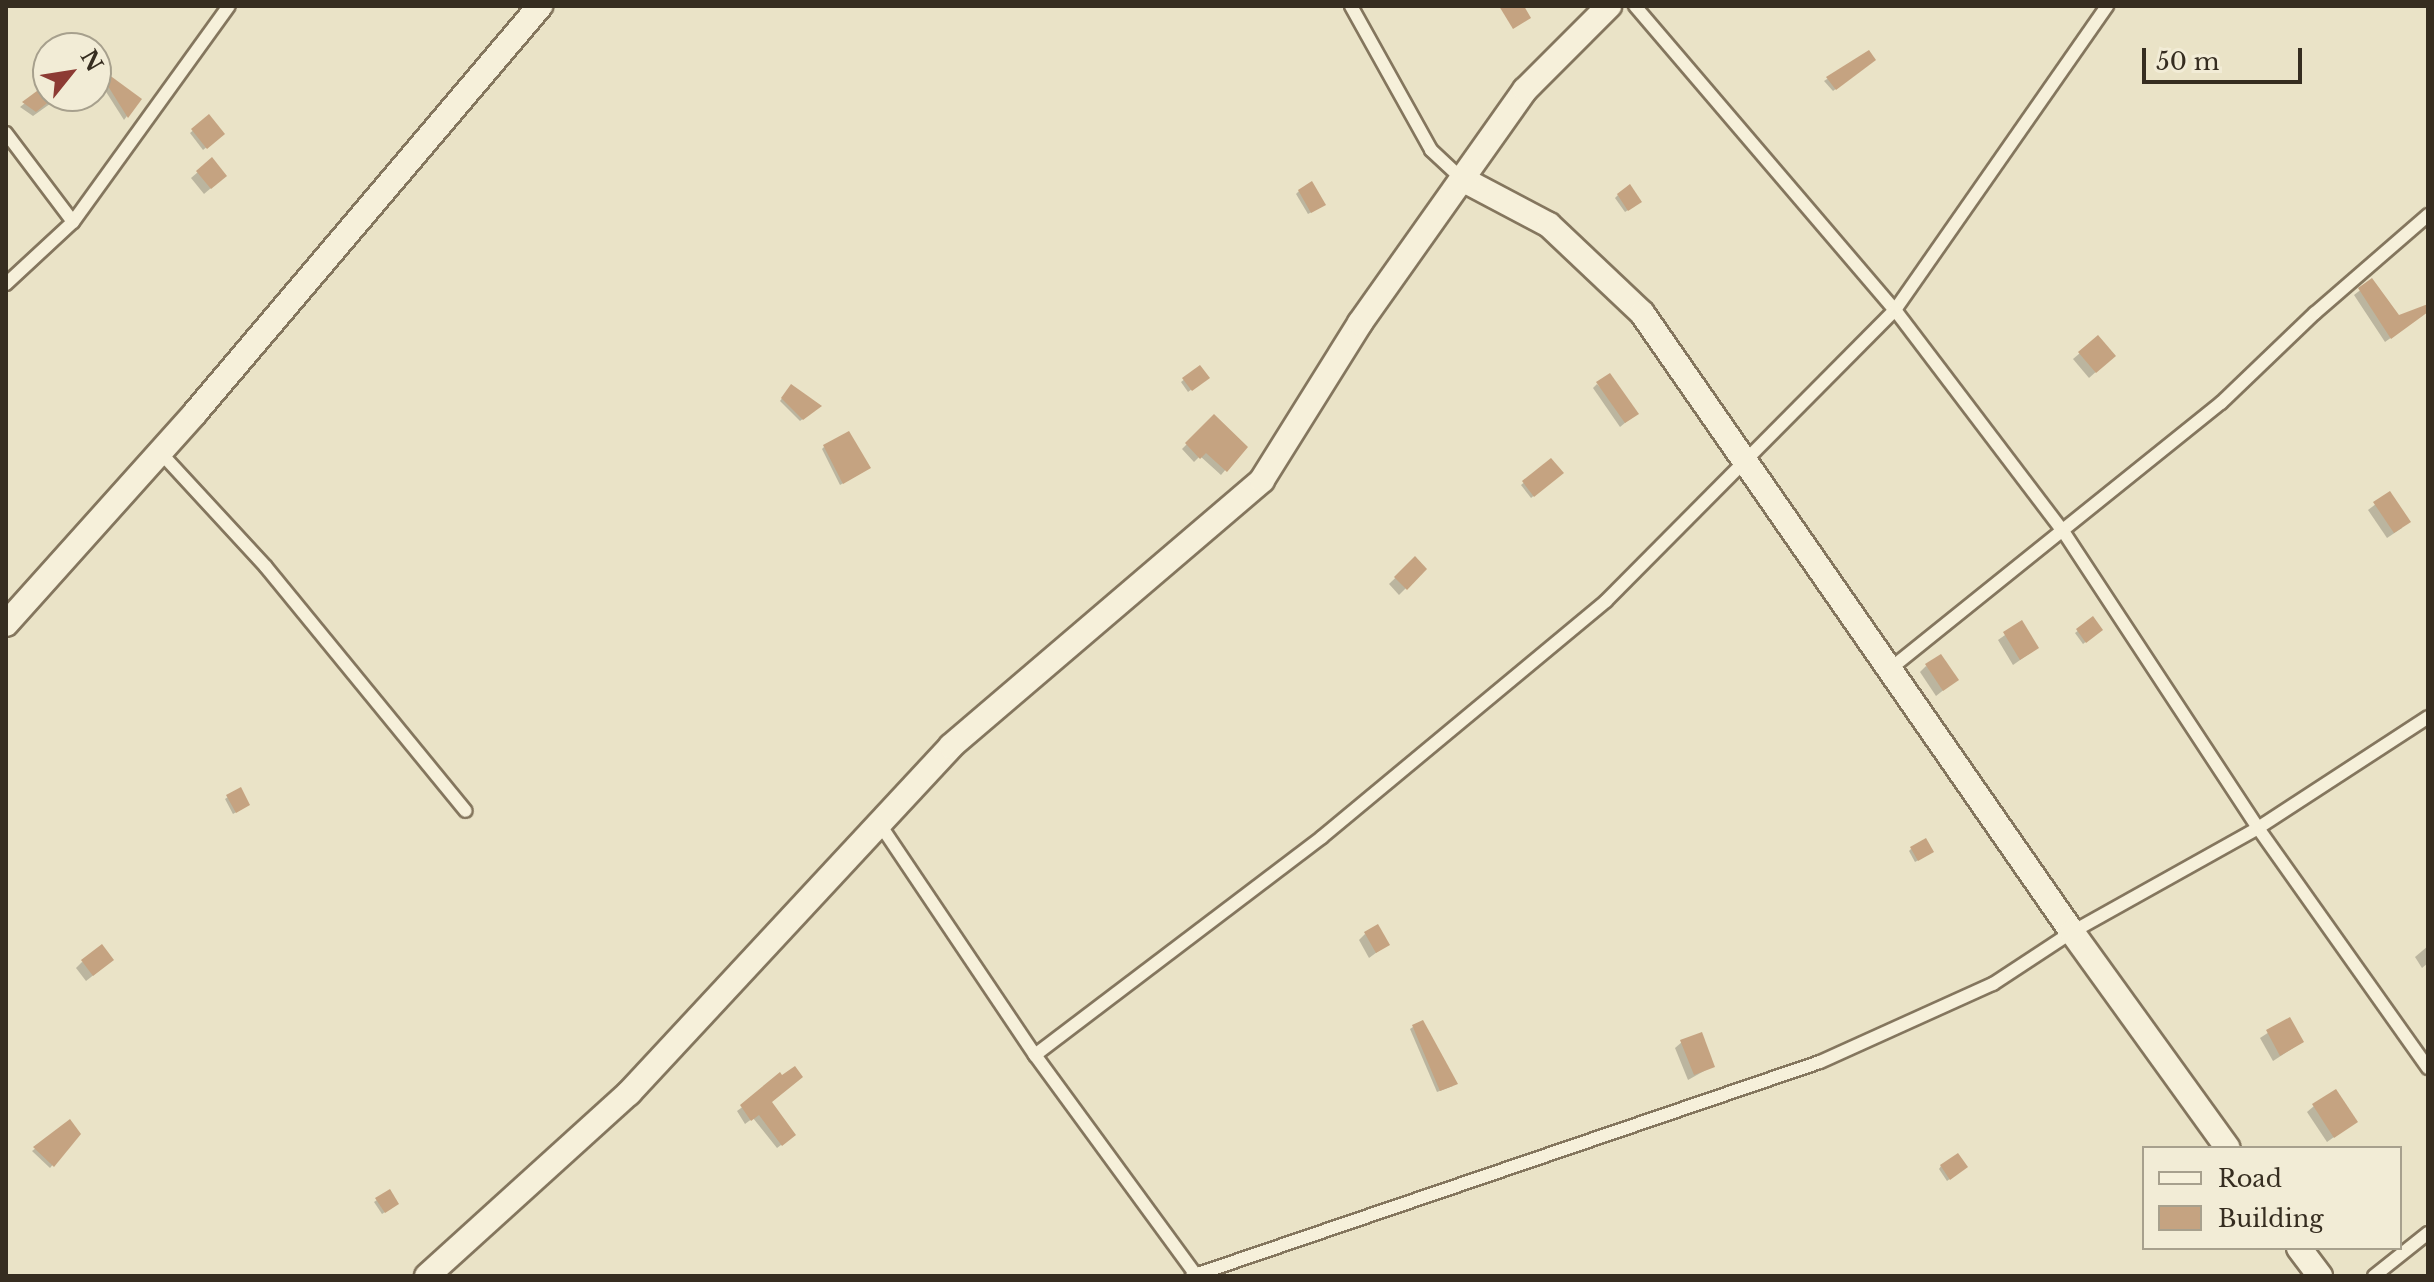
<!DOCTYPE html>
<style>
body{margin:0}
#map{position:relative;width:2434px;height:1282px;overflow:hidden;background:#eae3c7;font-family:"Libre Baskerville",serif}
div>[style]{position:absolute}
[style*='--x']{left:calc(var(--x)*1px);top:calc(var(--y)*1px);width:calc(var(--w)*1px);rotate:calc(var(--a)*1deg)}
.shadow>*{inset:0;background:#0003}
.building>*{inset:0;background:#c5a381}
.roads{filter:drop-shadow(2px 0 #84765e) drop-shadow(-2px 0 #84765e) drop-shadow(0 2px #84765e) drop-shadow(0 -2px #84765e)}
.service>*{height:12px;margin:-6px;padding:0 6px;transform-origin:6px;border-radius:6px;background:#f6f0da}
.minor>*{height:24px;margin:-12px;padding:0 12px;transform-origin:12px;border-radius:12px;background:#f6f0da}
span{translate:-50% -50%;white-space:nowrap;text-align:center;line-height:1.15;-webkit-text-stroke:7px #f2ecd6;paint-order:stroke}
.frame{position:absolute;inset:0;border:8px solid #362d20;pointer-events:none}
.legend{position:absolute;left:2142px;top:1146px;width:260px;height:104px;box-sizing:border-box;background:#f2ecd6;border:2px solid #a7a08d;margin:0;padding:10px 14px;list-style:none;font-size:24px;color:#362d20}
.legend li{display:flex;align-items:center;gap:16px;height:40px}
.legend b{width:40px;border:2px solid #a7a08d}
.north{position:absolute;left:32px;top:32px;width:80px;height:80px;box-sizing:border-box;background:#f2ecd6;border:2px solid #a7a08d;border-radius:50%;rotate:60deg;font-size:22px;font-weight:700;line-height:32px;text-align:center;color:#362d20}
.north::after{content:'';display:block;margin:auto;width:28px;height:36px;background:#8d3b34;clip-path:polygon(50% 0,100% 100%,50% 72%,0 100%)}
.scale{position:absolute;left:2142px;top:48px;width:160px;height:36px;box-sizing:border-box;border:4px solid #362d20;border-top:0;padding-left:10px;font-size:24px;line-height:28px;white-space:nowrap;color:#362d20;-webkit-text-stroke:6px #f2ecd6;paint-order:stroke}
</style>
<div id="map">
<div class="shadow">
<div style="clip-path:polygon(1869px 52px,1871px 62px,1833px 91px,1824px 81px)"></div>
<div style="clip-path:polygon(96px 67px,139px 100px,124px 120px,96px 76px)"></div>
<div style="clip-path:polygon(48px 85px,48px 96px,61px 96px,33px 116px,20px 107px)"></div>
<div style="clip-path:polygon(209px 117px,223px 134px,203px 150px,190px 133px)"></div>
<div style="clip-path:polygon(212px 160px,218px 182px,204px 194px,191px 178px)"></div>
<div style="clip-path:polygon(1299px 191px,1321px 207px,1308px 214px,1296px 194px)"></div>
<div style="clip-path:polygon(1618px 195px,1637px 204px,1625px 212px,1615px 198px)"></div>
<div style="clip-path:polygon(2372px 281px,2399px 317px,2428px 306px,2428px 311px,2385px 342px,2354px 295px)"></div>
<div style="clip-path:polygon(2080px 353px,2107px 362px,2089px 378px,2073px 359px)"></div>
<div style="clip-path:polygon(1199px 368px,1204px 380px,1188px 392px,1181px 382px)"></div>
<div style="clip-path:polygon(1597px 384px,1631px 418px,1620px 427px,1593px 388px)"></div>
<div style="clip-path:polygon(789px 389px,816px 409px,800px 421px,780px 401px)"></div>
<div style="clip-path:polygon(1214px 417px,1245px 447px,1221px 475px,1200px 456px,1194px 462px,1182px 449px)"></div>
<div style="clip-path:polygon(824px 447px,866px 470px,840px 485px,822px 449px)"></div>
<div style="clip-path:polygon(1551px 461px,1562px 473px,1531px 498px,1521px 485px)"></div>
<div style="clip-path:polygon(2389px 494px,2402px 528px,2387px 538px,2368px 510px)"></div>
<div style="clip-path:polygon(1415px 559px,1425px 569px,1399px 595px,1389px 584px)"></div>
<div style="clip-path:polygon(2093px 619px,2098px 632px,2083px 644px,2075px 633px)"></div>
<div style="clip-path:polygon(2022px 623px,2037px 648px,2013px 665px,1998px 640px)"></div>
<div style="clip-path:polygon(1926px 666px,1956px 680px,1936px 696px,1920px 672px)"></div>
<div style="clip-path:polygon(228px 797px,245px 807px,233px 814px,225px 799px)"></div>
<div style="clip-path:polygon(1911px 849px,1929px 854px,1915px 862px,1909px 851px)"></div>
<div style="clip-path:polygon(1365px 934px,1388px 944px,1369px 958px,1359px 940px)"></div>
<div style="clip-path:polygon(2428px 946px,2428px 963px,2422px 968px,2415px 957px)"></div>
<div style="clip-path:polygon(82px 962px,105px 966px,86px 981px,76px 968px)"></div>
<div style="clip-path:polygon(2289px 1019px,2302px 1042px,2273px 1061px,2260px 1038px)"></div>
<div style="clip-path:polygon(1413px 1027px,1453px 1086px,1437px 1092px,1410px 1029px)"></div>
<div style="clip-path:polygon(1682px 1042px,1713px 1066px,1688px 1080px,1675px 1048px)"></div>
<div style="clip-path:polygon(782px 1078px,770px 1103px,789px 1139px,777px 1148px,753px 1118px,745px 1124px,737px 1111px)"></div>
<div style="clip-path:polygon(2314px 1106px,2355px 1122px,2327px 1142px,2307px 1112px)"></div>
<div style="clip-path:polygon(70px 1122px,79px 1134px,50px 1168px,32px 1151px)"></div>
<div style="clip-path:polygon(1941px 1166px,1963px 1169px,1947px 1181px,1939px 1169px)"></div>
<div style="clip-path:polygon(377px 1200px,394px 1206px,382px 1214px,374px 1202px)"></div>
</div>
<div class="building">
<div style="clip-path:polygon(1499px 6px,1524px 6px,1531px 18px,1513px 29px)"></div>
<div style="clip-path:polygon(1869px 50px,1876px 60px,1836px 90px,1826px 77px)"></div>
<div style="clip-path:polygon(97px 66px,142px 99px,128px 118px,96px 67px)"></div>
<div style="clip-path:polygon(41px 88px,51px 100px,36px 112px,22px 102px)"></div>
<div style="clip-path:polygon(209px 114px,225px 134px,207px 149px,191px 129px)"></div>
<div style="clip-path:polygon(212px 157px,227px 176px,211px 189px,196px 171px)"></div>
<div style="clip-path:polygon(1312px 181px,1326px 205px,1311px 213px,1298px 190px)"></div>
<div style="clip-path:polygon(1630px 184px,1642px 202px,1628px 211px,1617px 194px)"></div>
<div style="clip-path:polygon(2372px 278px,2399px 315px,2428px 304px,2428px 312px,2391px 339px,2358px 288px)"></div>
<div style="clip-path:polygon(2098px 335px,2116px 356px,2096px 373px,2078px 352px)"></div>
<div style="clip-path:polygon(1200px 365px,1210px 378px,1192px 391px,1182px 378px)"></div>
<div style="clip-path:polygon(1610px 373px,1639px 414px,1625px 423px,1596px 382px)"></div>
<div style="clip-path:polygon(791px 384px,822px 406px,803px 420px,781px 398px)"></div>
<div style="clip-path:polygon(1214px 414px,1248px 447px,1227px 472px,1206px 453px,1200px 459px,1185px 443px)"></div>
<div style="clip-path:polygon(849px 431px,871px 468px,843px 484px,823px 445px)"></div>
<div style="clip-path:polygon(1551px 458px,1564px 473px,1534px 497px,1522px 481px)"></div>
<div style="clip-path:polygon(2390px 491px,2411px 522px,2394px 533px,2373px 502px)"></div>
<div style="clip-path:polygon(1415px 556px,1427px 569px,1407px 590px,1394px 577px)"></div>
<div style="clip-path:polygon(2093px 616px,2103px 630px,2086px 643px,2076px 629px)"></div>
<div style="clip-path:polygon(2022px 620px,2039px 648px,2020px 660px,2003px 632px)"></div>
<div style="clip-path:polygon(1941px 654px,1959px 680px,1943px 691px,1925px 664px)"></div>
<div style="clip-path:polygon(241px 787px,250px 805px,236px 813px,226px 795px)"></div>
<div style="clip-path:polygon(1926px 838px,1934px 852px,1918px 861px,1910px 847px)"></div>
<div style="clip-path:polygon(1378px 924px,1390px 945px,1376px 953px,1364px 932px)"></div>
<div style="clip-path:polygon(102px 944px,114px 960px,93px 976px,81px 960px)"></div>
<div style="clip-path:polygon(2290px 1017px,2304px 1042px,2280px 1056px,2266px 1030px)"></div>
<div style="clip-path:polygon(1423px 1020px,1458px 1084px,1440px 1091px,1412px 1025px)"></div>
<div style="clip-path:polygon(1702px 1032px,1715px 1067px,1694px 1075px,1680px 1040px)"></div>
<div style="clip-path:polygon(795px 1066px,803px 1077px,772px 1102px,796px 1135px,782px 1146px,759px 1115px,751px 1121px,740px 1105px,780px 1072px,782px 1075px)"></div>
<div style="clip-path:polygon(2336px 1089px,2358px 1122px,2334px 1138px,2312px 1104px)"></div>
<div style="clip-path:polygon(70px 1119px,81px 1134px,54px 1167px,33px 1147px)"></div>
<div style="clip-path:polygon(1958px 1153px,1968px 1167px,1950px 1180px,1940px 1165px)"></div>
<div style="clip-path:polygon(390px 1189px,399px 1204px,385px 1213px,375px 1198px)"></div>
</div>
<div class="roads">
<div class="service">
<div style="--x:1351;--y:6;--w:165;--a:60.9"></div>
<div style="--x:1431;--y:150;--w:42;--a:43.1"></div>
<div style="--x:1635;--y:6;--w:400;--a:49.5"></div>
<div style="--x:1895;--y:310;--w:278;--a:52.8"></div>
<div style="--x:2063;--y:531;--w:355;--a:56.7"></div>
<div style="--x:2258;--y:828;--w:294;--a:54.7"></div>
<div style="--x:6;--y:133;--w:111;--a:53"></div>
<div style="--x:6;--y:284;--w:91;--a:-42.8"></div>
<div style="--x:73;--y:222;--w:266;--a:-54.2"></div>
<div style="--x:160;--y:452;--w:156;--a:47.3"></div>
<div style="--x:266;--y:567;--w:315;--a:50.7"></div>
<div style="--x:1890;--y:669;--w:425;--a:-38.8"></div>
<div style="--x:2221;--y:403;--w:130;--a:-43.8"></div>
<div style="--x:2315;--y:313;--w:150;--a:-40.9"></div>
<div style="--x:879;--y:823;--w:280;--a:56.1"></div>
<div style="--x:1035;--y:1055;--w:274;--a:53.8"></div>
<div style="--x:1035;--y:1055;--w:360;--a:-37.2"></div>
<div style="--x:1322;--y:837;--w:369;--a:-39.7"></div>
<div style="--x:1606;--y:601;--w:410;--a:-45.2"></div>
<div style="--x:1895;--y:310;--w:371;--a:-55.1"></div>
<div style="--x:1192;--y:1276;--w:663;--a:-18.82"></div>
<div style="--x:1820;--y:1062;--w:190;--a:-24.3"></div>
<div style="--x:1993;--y:984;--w:95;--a:-33.4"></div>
<div style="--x:2072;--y:932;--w:213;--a:-29.2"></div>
<div style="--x:2258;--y:828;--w:203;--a:-33.1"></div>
<div style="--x:2374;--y:1276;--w:69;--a:-38.5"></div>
</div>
<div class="minor">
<div style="--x:1462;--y:179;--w:98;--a:27.9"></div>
<div style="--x:1549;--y:225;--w:128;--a:43.4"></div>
<div style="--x:1642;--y:313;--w:754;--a:55.21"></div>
<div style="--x:2072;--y:932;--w:266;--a:54.2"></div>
<div style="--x:6;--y:624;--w:283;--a:-48.1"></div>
<div style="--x:195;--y:413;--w:534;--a:-49.71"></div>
<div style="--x:2299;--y:1248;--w:35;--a:53"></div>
<div style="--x:427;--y:1276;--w:273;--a:-42.2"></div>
<div style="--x:629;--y:1093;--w:473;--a:-47.1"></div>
<div style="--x:951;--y:746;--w:409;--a:-40.5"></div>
<div style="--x:1262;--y:480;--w:185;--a:-58"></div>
<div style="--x:1360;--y:323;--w:286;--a:-54.7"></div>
<div style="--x:1525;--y:90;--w:119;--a:-45"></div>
</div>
</div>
<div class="frame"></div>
<ul class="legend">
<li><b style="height:10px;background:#f6f0da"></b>Road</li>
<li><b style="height:22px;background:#c5a381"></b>Building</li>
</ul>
<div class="north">N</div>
<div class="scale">50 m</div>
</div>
